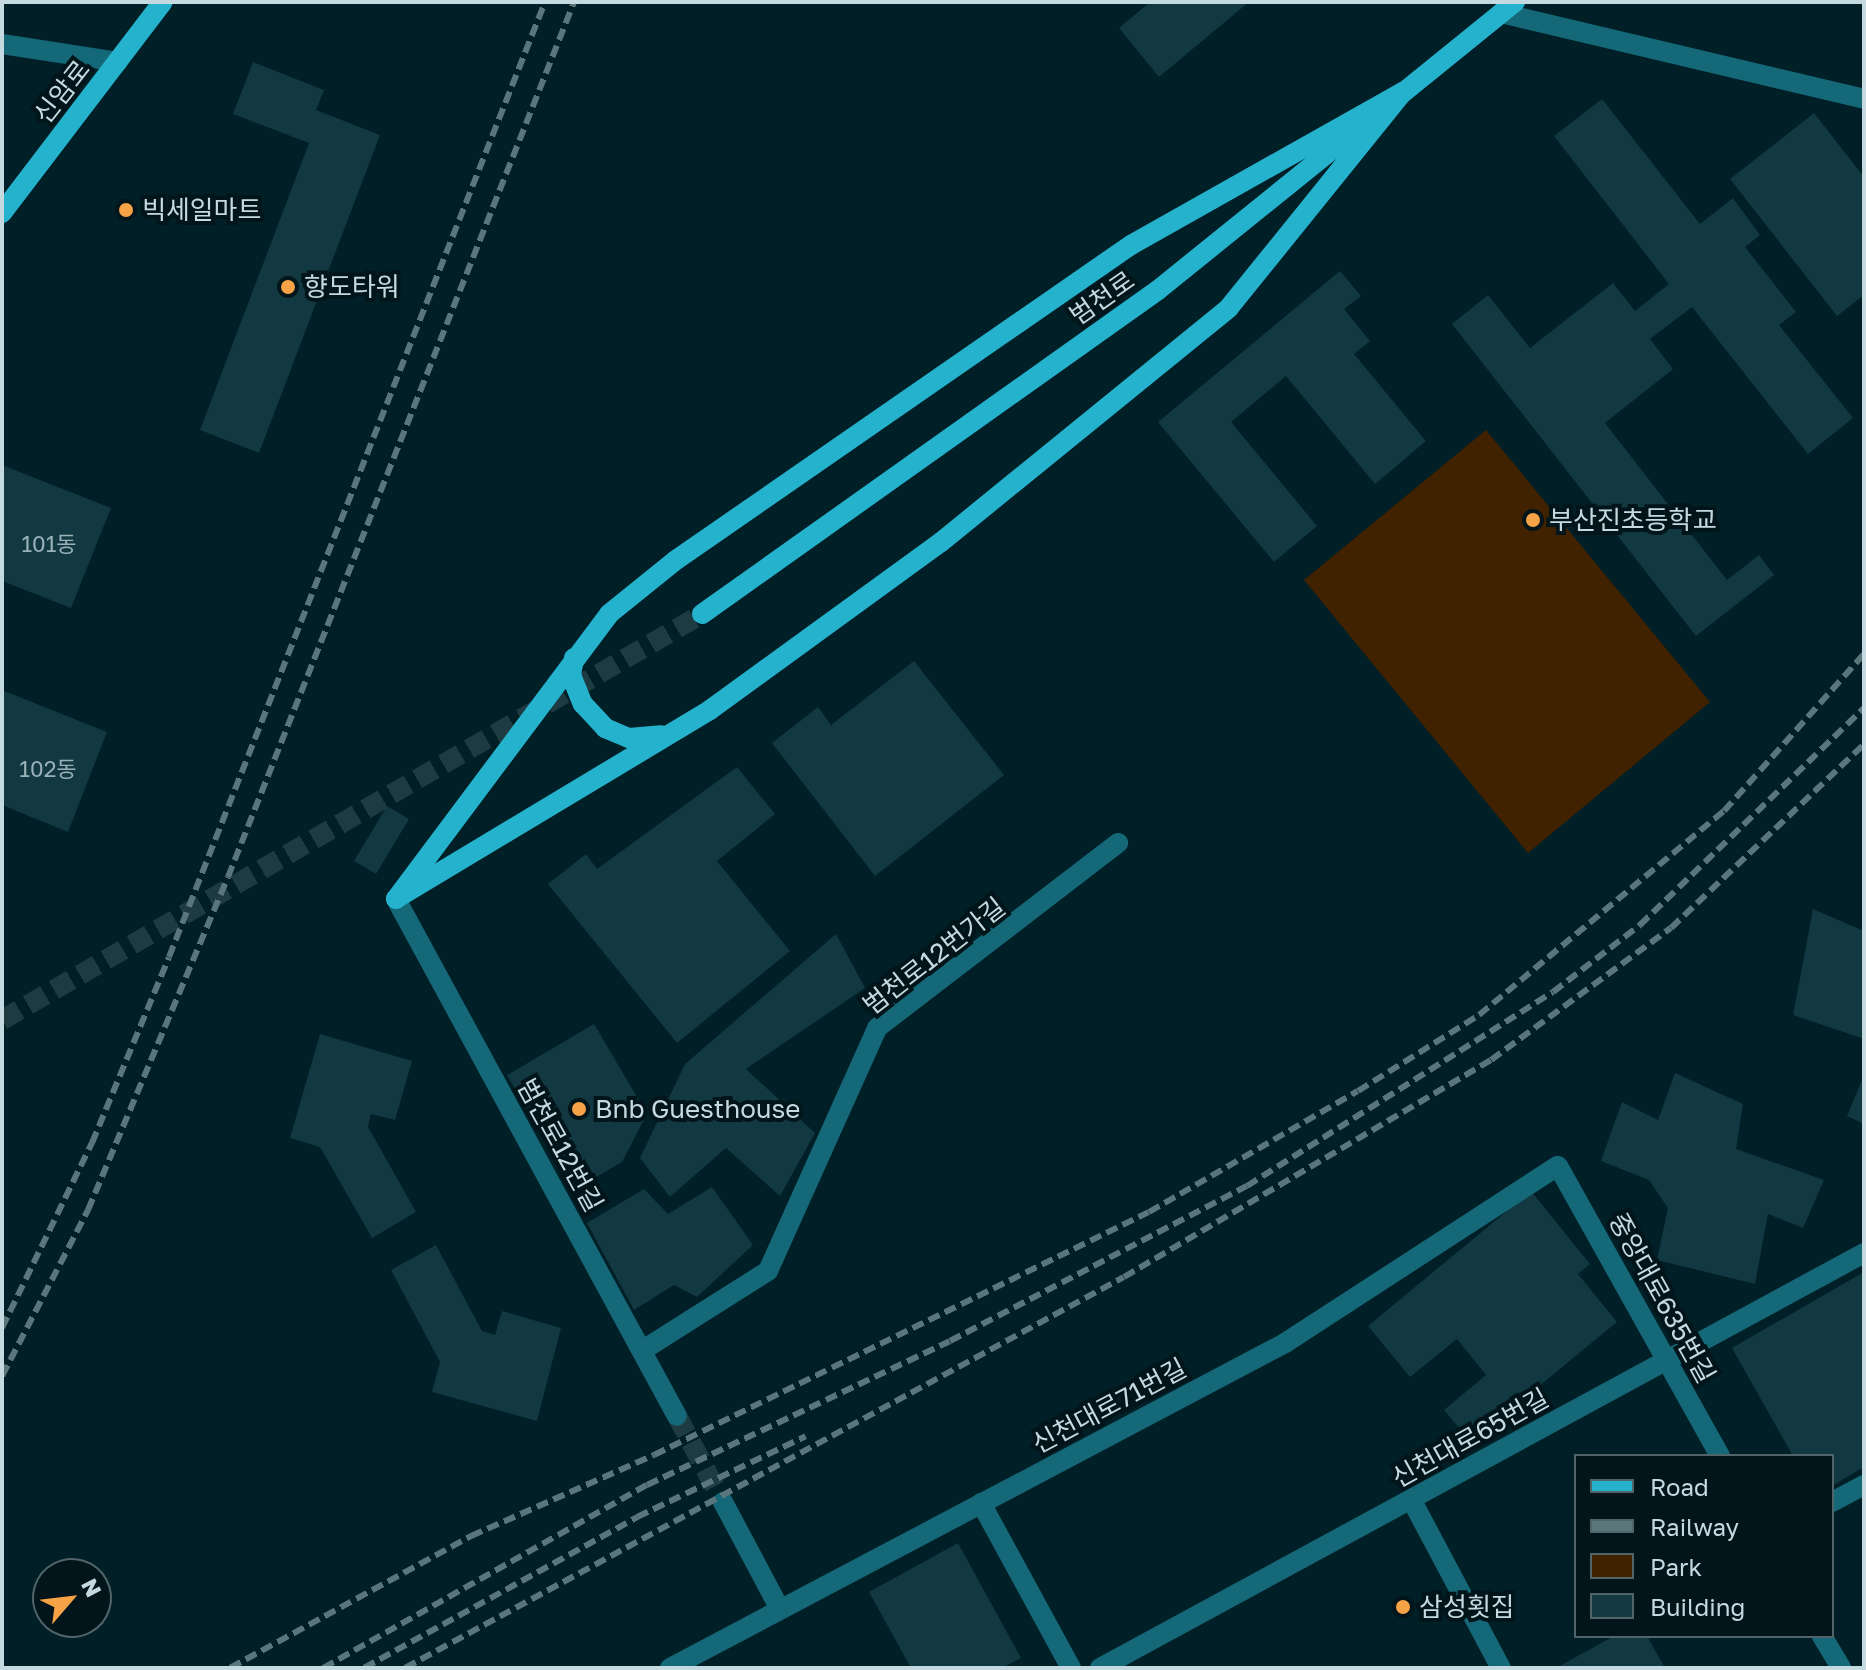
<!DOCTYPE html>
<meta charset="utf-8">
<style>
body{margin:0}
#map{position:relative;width:1866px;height:1670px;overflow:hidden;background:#001f26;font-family:"Golos Text","Noto Sans KR",sans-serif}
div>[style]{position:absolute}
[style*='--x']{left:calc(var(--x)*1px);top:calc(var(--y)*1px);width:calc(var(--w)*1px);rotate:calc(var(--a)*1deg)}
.green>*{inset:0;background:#402200}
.building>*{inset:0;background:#123841}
.minor-tunnel>*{height:20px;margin-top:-10px;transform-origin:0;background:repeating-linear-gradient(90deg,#1e3b42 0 20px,transparent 0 30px)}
.major-tunnel>*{height:20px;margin-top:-10px;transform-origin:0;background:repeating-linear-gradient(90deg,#1e3b42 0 20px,transparent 0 30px)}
.minor>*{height:20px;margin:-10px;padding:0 10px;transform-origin:10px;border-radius:10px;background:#156878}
.major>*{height:20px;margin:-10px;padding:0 10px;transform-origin:10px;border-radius:10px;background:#25b2cd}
.rail>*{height:6px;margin-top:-3px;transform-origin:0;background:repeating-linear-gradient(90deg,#5a757b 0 12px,transparent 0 18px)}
.dots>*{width:22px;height:22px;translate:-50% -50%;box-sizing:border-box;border:4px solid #02151a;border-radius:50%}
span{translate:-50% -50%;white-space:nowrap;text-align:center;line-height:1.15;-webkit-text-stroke:8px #02151a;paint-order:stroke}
.number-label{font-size:22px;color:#98b2b8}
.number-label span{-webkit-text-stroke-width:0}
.street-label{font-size:26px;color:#c5dae0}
.poi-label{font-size:26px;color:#c5dae0}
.left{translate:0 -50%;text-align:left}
.frame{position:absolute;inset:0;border:4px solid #c5dae0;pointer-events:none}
.legend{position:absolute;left:1574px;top:1454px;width:260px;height:184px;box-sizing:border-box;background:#02151a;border:2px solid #506469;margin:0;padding:10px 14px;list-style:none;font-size:24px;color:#c5dae0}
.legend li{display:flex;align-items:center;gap:16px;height:40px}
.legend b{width:40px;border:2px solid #506469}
.north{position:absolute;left:32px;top:1558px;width:80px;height:80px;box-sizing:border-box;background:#02151a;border:2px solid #506469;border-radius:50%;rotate:62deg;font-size:22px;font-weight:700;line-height:32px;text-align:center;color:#c5dae0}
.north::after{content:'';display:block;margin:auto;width:28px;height:36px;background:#f6a247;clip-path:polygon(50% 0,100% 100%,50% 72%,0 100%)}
</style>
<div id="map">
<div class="green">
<div style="clip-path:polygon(1486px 430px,1710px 702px,1528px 853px,1304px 580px)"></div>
</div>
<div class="building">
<div style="clip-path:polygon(1150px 2px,1249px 2px,1159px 77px,1119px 28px)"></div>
<div style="clip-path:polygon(253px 62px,324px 90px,316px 110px,380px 135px,259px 453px,200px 430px,309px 143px,233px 114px)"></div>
<div style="clip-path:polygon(1602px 99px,1700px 224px,1733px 198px,1760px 235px,1745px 247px,1796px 312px,1779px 325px,1853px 418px,1808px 454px,1692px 307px,1650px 339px,1673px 369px,1605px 423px,1727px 580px,1759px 555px,1774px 575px,1696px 636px,1452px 324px,1488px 295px,1530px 348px,1613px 283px,1635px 311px,1669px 284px,1554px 136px)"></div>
<div style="clip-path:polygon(1814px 113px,1864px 177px,1864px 295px,1837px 316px,1730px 179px)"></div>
<div style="clip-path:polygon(1340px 271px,1361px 296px,1344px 309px,1370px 341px,1354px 354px,1426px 441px,1375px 484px,1286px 376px,1231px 422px,1317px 526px,1274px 562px,1158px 422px)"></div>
<div style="clip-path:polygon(2px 465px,111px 508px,71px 608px,2px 581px)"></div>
<div style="clip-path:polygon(914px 661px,1004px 775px,875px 876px,772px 743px,818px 707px,831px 725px)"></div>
<div style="clip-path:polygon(2px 690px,107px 732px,68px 832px,2px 805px)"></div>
<div style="clip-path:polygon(737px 767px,775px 814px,717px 861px,790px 951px,677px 1043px,548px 884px,586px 854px,597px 869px)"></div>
<div style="clip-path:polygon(387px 806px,409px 819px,376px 874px,354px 861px)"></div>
<div style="clip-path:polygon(1813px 909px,1864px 931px,1864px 1039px,1793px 1015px)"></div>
<div style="clip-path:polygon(836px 934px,865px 988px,746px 1069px,815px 1133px,780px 1196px,726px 1148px,670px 1197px,640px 1158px,685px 1064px)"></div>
<div style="clip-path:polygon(594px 1024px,647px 1114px,622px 1162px,574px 1190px,507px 1075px)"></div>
<div style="clip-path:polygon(320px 1034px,412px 1061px,395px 1120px,371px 1114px,368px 1127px,416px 1212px,372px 1238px,320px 1147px,290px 1138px)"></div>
<div style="clip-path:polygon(1675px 1073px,1743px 1104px,1736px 1149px,1824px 1180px,1803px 1228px,1768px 1214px,1755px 1284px,1657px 1260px,1668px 1208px,1649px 1180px,1601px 1161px,1622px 1102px,1658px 1120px)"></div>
<div style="clip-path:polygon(1864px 1075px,1864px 1124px,1847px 1116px)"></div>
<div style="clip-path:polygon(712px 1187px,753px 1245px,697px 1297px,674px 1285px,634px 1310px,587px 1223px,644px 1189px,668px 1214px)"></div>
<div style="clip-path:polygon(1531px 1191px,1590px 1264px,1578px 1274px,1617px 1322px,1471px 1442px,1444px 1410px,1486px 1375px,1457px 1339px,1410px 1377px,1368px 1326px)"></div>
<div style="clip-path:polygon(436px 1245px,482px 1331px,495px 1335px,502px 1311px,561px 1328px,537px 1421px,432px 1392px,440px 1362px,391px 1270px)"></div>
<div style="clip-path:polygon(1864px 1272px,1864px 1467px,1832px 1486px,1832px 1456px,1793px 1456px,1732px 1348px)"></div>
<div style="clip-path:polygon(958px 1543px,1021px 1658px,1002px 1668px,911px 1668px,869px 1592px)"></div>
<div style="clip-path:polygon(1614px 1636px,1647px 1636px,1665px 1668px,1556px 1668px)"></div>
</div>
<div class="minor-tunnel">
<div style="--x:677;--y:1416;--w:98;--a:61.9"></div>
</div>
<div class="major-tunnel">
<div style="--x:2;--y:1020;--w:809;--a:-30.11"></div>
</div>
<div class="minor">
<div style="--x:1501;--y:13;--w:373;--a:13.3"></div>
<div style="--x:2;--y:44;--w:117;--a:8.8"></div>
<div style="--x:396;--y:899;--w:588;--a:61.48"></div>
<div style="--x:643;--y:1350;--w:148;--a:-32.3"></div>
<div style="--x:768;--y:1271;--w:266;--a:-65.8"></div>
<div style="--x:877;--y:1028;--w:304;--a:-37.5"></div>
<div style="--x:1411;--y:1499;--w:191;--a:62"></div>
<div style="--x:723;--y:1502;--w:121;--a:62"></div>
<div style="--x:1832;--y:1502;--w:36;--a:-28"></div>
<div style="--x:981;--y:1503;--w:188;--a:61.4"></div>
<div style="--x:1822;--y:1636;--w:37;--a:59"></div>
<div style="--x:670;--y:1668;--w:696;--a:-27.85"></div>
<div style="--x:1285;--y:1343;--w:325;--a:-33"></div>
<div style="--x:1558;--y:1166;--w:332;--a:60.8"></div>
<div style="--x:1100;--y:1668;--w:869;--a:-28.51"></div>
</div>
<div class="major">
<div style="--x:1403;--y:92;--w:277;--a:128.9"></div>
<div style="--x:1229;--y:308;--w:371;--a:140.9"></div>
<div style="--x:941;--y:542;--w:286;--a:144"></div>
<div style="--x:710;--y:710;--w:366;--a:149"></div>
<div style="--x:396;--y:899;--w:356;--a:-53.2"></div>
<div style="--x:609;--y:614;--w:86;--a:-38.9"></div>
<div style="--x:676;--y:560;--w:553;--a:-34.7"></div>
<div style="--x:1131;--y:245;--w:312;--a:-29.4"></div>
<div style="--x:1394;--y:100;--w:156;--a:-39"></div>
<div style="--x:2;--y:213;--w:265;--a:-52.7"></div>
<div style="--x:702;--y:614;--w:559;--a:-35.39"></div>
<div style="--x:1158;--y:290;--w:258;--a:-38.9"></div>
<div style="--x:574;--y:658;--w:17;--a:100"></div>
<div style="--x:571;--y:675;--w:31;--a:68"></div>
<div style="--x:583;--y:704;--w:33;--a:47"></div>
<div style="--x:605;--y:728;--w:26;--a:23"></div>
<div style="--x:629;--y:738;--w:32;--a:-5"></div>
</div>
<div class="rail">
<div style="--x:2;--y:1328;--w:206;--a:-64.1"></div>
<div style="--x:92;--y:1143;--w:201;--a:-67.5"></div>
<div style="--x:169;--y:957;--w:1026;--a:-68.51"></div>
<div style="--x:2;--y:1376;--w:187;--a:-62.6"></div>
<div style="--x:88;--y:1210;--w:361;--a:-67.2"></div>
<div style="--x:228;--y:877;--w:941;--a:-68.42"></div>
<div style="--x:230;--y:1668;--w:275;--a:-28.7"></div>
<div style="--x:471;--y:1536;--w:200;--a:-23.9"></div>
<div style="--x:654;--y:1455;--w:551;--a:-26.15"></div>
<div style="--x:1149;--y:1212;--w:241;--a:-30.1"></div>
<div style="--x:1358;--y:1091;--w:143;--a:-32.1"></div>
<div style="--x:1479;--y:1015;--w:319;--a:-39.8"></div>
<div style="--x:1724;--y:811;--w:210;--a:-48.3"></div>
<div style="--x:323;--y:1668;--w:372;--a:-29.5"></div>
<div style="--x:647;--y:1485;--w:335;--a:-25.4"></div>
<div style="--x:950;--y:1341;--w:335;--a:-27.6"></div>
<div style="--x:1247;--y:1186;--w:362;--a:-32.4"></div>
<div style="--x:1553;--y:992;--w:110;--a:-37.6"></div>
<div style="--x:1640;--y:925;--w:312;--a:-44.1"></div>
<div style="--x:364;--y:1668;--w:312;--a:-28.9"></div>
<div style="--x:637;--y:1517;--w:187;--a:-25.6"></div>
<div style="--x:405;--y:1668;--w:818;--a:-28.54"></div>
<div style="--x:1124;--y:1277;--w:426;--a:-30.6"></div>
<div style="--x:1491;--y:1060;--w:223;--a:-36.3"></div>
<div style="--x:1671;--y:928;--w:267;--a:-43.6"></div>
</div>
<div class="dots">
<div style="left:126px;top:210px;background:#f6a247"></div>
<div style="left:288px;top:287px;background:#f6a247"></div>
<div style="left:1533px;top:520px;background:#f6a247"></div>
<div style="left:579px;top:1109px;background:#f6a247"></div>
<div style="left:1403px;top:1607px;background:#f6a247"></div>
</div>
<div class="number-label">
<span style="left:49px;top:544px">101동</span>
<span style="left:48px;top:769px">102동</span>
</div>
<div class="street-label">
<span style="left:62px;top:92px;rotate:-52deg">신암로</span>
<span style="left:1102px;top:298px;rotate:-35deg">범천로</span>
<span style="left:934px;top:956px;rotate:-38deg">범천로12번가길</span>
<span style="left:560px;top:1145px;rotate:61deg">범천로12번길</span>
<span style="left:1662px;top:1298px;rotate:61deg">중앙대로635번길</span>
<span style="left:1109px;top:1406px;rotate:-28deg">신천대로71번길</span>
<span style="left:1470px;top:1438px;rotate:-29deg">신천대로65번길</span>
</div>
<div class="poi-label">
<span class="left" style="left:142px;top:210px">빅세일마트</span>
<span class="left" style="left:304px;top:287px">향도타워</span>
<span class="left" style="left:1549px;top:520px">부산진초등학교</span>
<span class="left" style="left:595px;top:1109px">Bnb Guesthouse</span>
<span class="left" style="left:1419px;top:1607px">삼성횟집</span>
</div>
<div class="frame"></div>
<ul class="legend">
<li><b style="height:10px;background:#25b2cd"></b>Road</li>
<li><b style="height:10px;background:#5a757b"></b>Railway</li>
<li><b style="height:22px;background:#402200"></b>Park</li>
<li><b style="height:22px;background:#123841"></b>Building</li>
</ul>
<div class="north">N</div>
</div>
